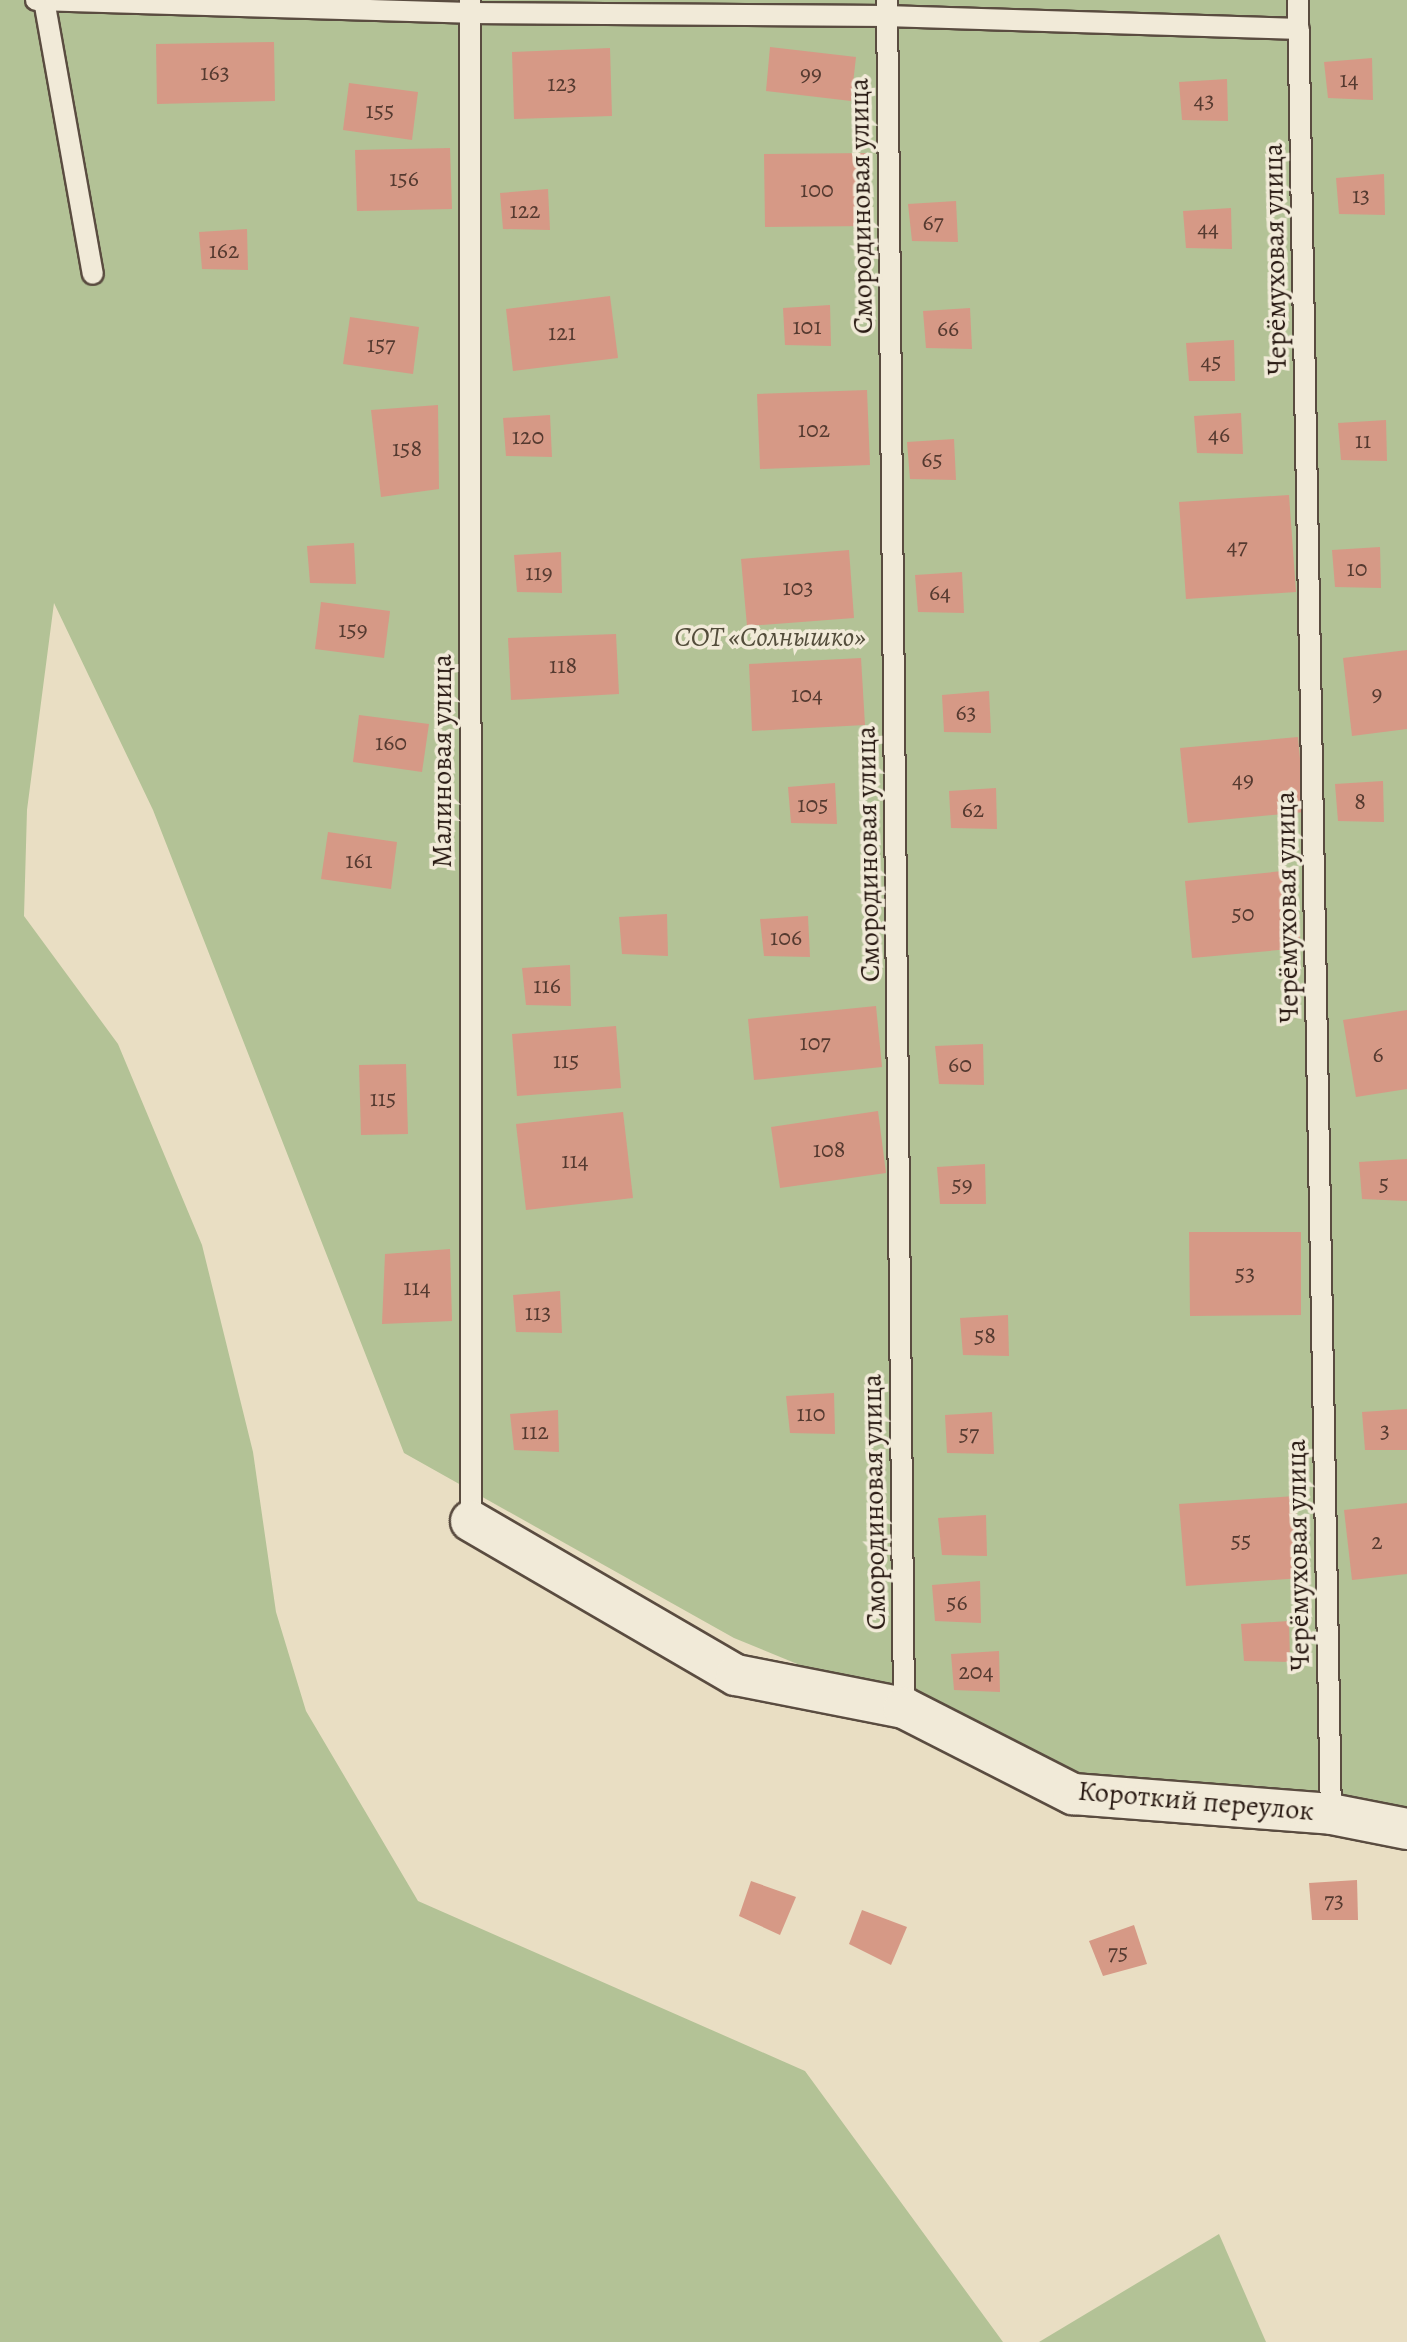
<!DOCTYPE html>
<meta charset="utf-8">
<style>
body{margin:0}
#map{position:relative;width:1407px;height:2342px;overflow:hidden;background:#e9dec3;font-family:Alegreya,serif}
div>[style]{position:absolute}
[style*='--x']{left:calc(var(--x)*1px);top:calc(var(--y)*1px);width:calc(var(--w)*1px);rotate:calc(var(--a)*1deg)}
.green>*{inset:0;background:#b3c296}
.building>*{inset:0;background:#d69986}
.roads{filter:drop-shadow(2px 0 #5a4c40) drop-shadow(-2px 0 #5a4c40) drop-shadow(0 2px #5a4c40) drop-shadow(0 -2px #5a4c40)}
.service>*{height:20px;margin:-10px;padding:0 10px;transform-origin:10px;border-radius:10px;background:#f1ead8}
.minor>*{height:40px;margin:-20px;padding:0 20px;transform-origin:20px;border-radius:20px;background:#f1ead8}
span{translate:-50% -50%;white-space:nowrap;text-align:center;line-height:1.15;-webkit-text-stroke:7px #f1ead8;paint-order:stroke}
.number-label{font-size:24px;color:#553a30}
.number-label span{-webkit-text-stroke-width:0}
.street-label{font-size:28px;color:#2a1b14}
.park-label{font-size:28px;color:#534d3b;font-style:italic}
</style>
<div id="map">
<div class="green">
<div style="clip-path:polygon(0 0,1407px 0,1407px 1824px,1070px 1776px,734px 1638px,404px 1453px,153px 810px,54px 603px,27px 810px,24px 916px,118px 1044px,202px 1245px,253px 1452px,276px 1612px,306px 1711px,418px 1901px,805px 2071px,1003px 2342px,0 2342px)"></div>
<div style="clip-path:polygon(1219px 2234px,1266px 2342px,1039px 2342px)"></div>
</div>
<div class="building">
<div style="clip-path:polygon(274px 42px,275px 101px,157px 104px,156px 44px)"></div>
<div style="clip-path:polygon(770px 47px,856px 57px,851px 101px,766px 91px)"></div>
<div style="clip-path:polygon(610px 48px,612px 116px,514px 119px,512px 52px)"></div>
<div style="clip-path:polygon(1372px 58px,1373px 100px,1328px 98px,1324px 62px)"></div>
<div style="clip-path:polygon(1227px 79px,1228px 121px,1182px 120px,1179px 82px)"></div>
<div style="clip-path:polygon(349px 83px,418px 92px,412px 140px,343px 130px)"></div>
<div style="clip-path:polygon(450px 148px,452px 209px,357px 211px,355px 150px)"></div>
<div style="clip-path:polygon(869px 153px,871px 226px,765px 227px,764px 154px)"></div>
<div style="clip-path:polygon(1384px 174px,1385px 215px,1339px 214px,1336px 178px)"></div>
<div style="clip-path:polygon(548px 189px,550px 230px,503px 229px,500px 193px)"></div>
<div style="clip-path:polygon(956px 201px,958px 242px,912px 241px,908px 204px)"></div>
<div style="clip-path:polygon(1231px 208px,1232px 249px,1186px 248px,1183px 211px)"></div>
<div style="clip-path:polygon(247px 229px,248px 270px,202px 269px,199px 232px)"></div>
<div style="clip-path:polygon(610px 296px,618px 358px,513px 371px,506px 309px)"></div>
<div style="clip-path:polygon(830px 305px,831px 346px,785px 345px,783px 308px)"></div>
<div style="clip-path:polygon(970px 308px,972px 349px,926px 348px,923px 311px)"></div>
<div style="clip-path:polygon(350px 317px,419px 327px,413px 374px,343px 364px)"></div>
<div style="clip-path:polygon(1234px 340px,1235px 381px,1189px 381px,1186px 343px)"></div>
<div style="clip-path:polygon(867px 390px,870px 465px,760px 469px,757px 394px)"></div>
<div style="clip-path:polygon(438px 405px,439px 489px,381px 497px,371px 410px)"></div>
<div style="clip-path:polygon(1241px 413px,1243px 454px,1197px 453px,1194px 416px)"></div>
<div style="clip-path:polygon(550px 415px,552px 457px,506px 456px,503px 418px)"></div>
<div style="clip-path:polygon(1386px 420px,1387px 461px,1341px 460px,1338px 423px)"></div>
<div style="clip-path:polygon(954px 439px,956px 480px,910px 479px,907px 442px)"></div>
<div style="clip-path:polygon(1289px 495px,1296px 592px,1186px 599px,1179px 502px)"></div>
<div style="clip-path:polygon(354px 543px,356px 584px,310px 583px,307px 546px)"></div>
<div style="clip-path:polygon(1380px 547px,1381px 588px,1335px 587px,1332px 550px)"></div>
<div style="clip-path:polygon(849px 550px,854px 618px,747px 626px,741px 559px)"></div>
<div style="clip-path:polygon(561px 552px,562px 593px,517px 592px,514px 555px)"></div>
<div style="clip-path:polygon(962px 572px,964px 613px,918px 612px,915px 575px)"></div>
<div style="clip-path:polygon(321px 602px,390px 611px,384px 658px,315px 649px)"></div>
<div style="clip-path:polygon(616px 634px,619px 694px,511px 700px,508px 638px)"></div>
<div style="clip-path:polygon(1407px 650px,1407px 729px,1352px 736px,1343px 658px)"></div>
<div style="clip-path:polygon(861px 658px,865px 725px,752px 731px,749px 664px)"></div>
<div style="clip-path:polygon(989px 691px,991px 733px,944px 732px,942px 695px)"></div>
<div style="clip-path:polygon(359px 715px,429px 724px,422px 772px,353px 762px)"></div>
<div style="clip-path:polygon(1298px 737px,1305px 812px,1188px 823px,1180px 748px)"></div>
<div style="clip-path:polygon(1383px 781px,1384px 822px,1338px 821px,1335px 784px)"></div>
<div style="clip-path:polygon(835px 783px,837px 824px,791px 823px,788px 787px)"></div>
<div style="clip-path:polygon(996px 788px,997px 829px,951px 828px,949px 791px)"></div>
<div style="clip-path:polygon(328px 832px,397px 842px,391px 889px,321px 879px)"></div>
<div style="clip-path:polygon(1293px 870px,1301px 948px,1192px 958px,1185px 881px)"></div>
<div style="clip-path:polygon(667px 914px,668px 956px,622px 954px,619px 917px)"></div>
<div style="clip-path:polygon(808px 916px,810px 957px,764px 956px,760px 919px)"></div>
<div style="clip-path:polygon(570px 965px,571px 1006px,526px 1005px,522px 968px)"></div>
<div style="clip-path:polygon(876px 1006px,882px 1067px,754px 1080px,748px 1019px)"></div>
<div style="clip-path:polygon(1407px 1010px,1407px 1089px,1356px 1097px,1343px 1020px)"></div>
<div style="clip-path:polygon(616px 1026px,621px 1088px,517px 1096px,512px 1034px)"></div>
<div style="clip-path:polygon(983px 1044px,984px 1085px,939px 1084px,935px 1046px)"></div>
<div style="clip-path:polygon(406px 1064px,408px 1134px,361px 1135px,359px 1065px)"></div>
<div style="clip-path:polygon(878px 1111px,886px 1173px,780px 1188px,771px 1127px)"></div>
<div style="clip-path:polygon(623px 1112px,633px 1198px,526px 1210px,516px 1124px)"></div>
<div style="clip-path:polygon(1407px 1159px,1407px 1201px,1362px 1199px,1359px 1162px)"></div>
<div style="clip-path:polygon(985px 1164px,986px 1204px,940px 1204px,937px 1167px)"></div>
<div style="clip-path:polygon(1189px 1232px,1301px 1232px,1301px 1315px,1190px 1316px)"></div>
<div style="clip-path:polygon(450px 1249px,452px 1321px,382px 1324px,385px 1254px)"></div>
<div style="clip-path:polygon(560px 1291px,562px 1333px,516px 1332px,513px 1295px)"></div>
<div style="clip-path:polygon(1008px 1315px,1009px 1356px,963px 1355px,960px 1318px)"></div>
<div style="clip-path:polygon(834px 1393px,835px 1434px,790px 1433px,786px 1396px)"></div>
<div style="clip-path:polygon(1407px 1409px,1407px 1450px,1365px 1450px,1362px 1412px)"></div>
<div style="clip-path:polygon(558px 1410px,559px 1452px,514px 1450px,510px 1414px)"></div>
<div style="clip-path:polygon(992px 1412px,994px 1454px,947px 1453px,945px 1415px)"></div>
<div style="clip-path:polygon(1295px 1496px,1302px 1578px,1186px 1586px,1179px 1504px)"></div>
<div style="clip-path:polygon(1407px 1503px,1407px 1574px,1352px 1580px,1344px 1510px)"></div>
<div style="clip-path:polygon(986px 1515px,987px 1556px,942px 1555px,938px 1518px)"></div>
<div style="clip-path:polygon(980px 1581px,981px 1623px,935px 1621px,932px 1585px)"></div>
<div style="clip-path:polygon(1289px 1621px,1290px 1662px,1244px 1661px,1241px 1624px)"></div>
<div style="clip-path:polygon(999px 1651px,1000px 1692px,954px 1690px,951px 1654px)"></div>
<div style="clip-path:polygon(1357px 1880px,1358px 1920px,1312px 1920px,1309px 1883px)"></div>
<div style="clip-path:polygon(751px 1881px,796px 1897px,780px 1935px,739px 1916px)"></div>
<div style="clip-path:polygon(862px 1910px,907px 1927px,891px 1965px,849px 1944px)"></div>
<div style="clip-path:polygon(1134px 1925px,1147px 1964px,1103px 1976px,1089px 1941px)"></div>
</div>
<div class="roads">
<div class="service">
<div style="--x:36;--y:0;--w:434;--a:1.7"></div>
<div style="--x:470;--y:13;--w:417;--a:0.4"></div>
<div style="--x:887;--y:16;--w:412;--a:1.8"></div>
<div style="--x:44;--y:0;--w:278;--a:79.9"></div>
<div style="--x:470;--y:0;--w:1521;--a:89.96"></div>
<div style="--x:887;--y:0;--w:1708;--a:89.43"></div>
<div style="--x:1298;--y:0;--w:1814;--a:88.96"></div>
</div>
<div class="minor">
<div style="--x:471;--y:1521;--w:306;--a:30.2"></div>
<div style="--x:736;--y:1675;--w:171;--a:11.1"></div>
<div style="--x:904;--y:1708;--w:190;--a:27"></div>
<div style="--x:1073;--y:1794;--w:259;--a:4.4"></div>
<div style="--x:1331;--y:1814;--w:77;--a:11.2"></div>
</div>
</div>
<div class="number-label">
<span style="left:215px;top:73px">163</span>
<span style="left:811px;top:74px">99</span>
<span style="left:1349px;top:80px">14</span>
<span style="left:562px;top:84px">123</span>
<span style="left:1204px;top:101px">43</span>
<span style="left:380px;top:111px">155</span>
<span style="left:404px;top:179px">156</span>
<span style="left:817px;top:190px">100</span>
<span style="left:1361px;top:196px">13</span>
<span style="left:525px;top:211px">122</span>
<span style="left:933px;top:223px">67</span>
<span style="left:1208px;top:229px">44</span>
<span style="left:224px;top:251px">162</span>
<span style="left:807px;top:327px">101</span>
<span style="left:948px;top:329px">66</span>
<span style="left:562px;top:333px">121</span>
<span style="left:381px;top:345px">157</span>
<span style="left:1211px;top:362px">45</span>
<span style="left:814px;top:430px">102</span>
<span style="left:1219px;top:435px">46</span>
<span style="left:528px;top:437px">120</span>
<span style="left:1363px;top:441px">11</span>
<span style="left:407px;top:449px">158</span>
<span style="left:932px;top:460px">65</span>
<span style="left:1237px;top:547px">47</span>
<span style="left:1357px;top:569px">10</span>
<span style="left:539px;top:573px">119</span>
<span style="left:798px;top:588px">103</span>
<span style="left:940px;top:593px">64</span>
<span style="left:353px;top:630px">159</span>
<span style="left:563px;top:666px">118</span>
<span style="left:1377px;top:694px">9</span>
<span style="left:807px;top:695px">104</span>
<span style="left:966px;top:713px">63</span>
<span style="left:391px;top:743px">160</span>
<span style="left:1243px;top:780px">49</span>
<span style="left:1360px;top:802px">8</span>
<span style="left:813px;top:805px">105</span>
<span style="left:973px;top:810px">62</span>
<span style="left:359px;top:861px">161</span>
<span style="left:1243px;top:914px">50</span>
<span style="left:786px;top:938px">106</span>
<span style="left:547px;top:986px">116</span>
<span style="left:815px;top:1043px">107</span>
<span style="left:1378px;top:1055px">6</span>
<span style="left:566px;top:1061px">115</span>
<span style="left:960px;top:1065px">60</span>
<span style="left:383px;top:1099px">115</span>
<span style="left:829px;top:1150px">108</span>
<span style="left:575px;top:1161px">114</span>
<span style="left:1384px;top:1184px">5</span>
<span style="left:962px;top:1185px">59</span>
<span style="left:1245px;top:1274px">53</span>
<span style="left:417px;top:1288px">114</span>
<span style="left:538px;top:1313px">113</span>
<span style="left:985px;top:1336px">58</span>
<span style="left:811px;top:1414px">110</span>
<span style="left:1385px;top:1431px">3</span>
<span style="left:535px;top:1432px">112</span>
<span style="left:969px;top:1434px">57</span>
<span style="left:1241px;top:1541px">55</span>
<span style="left:1377px;top:1542px">2</span>
<span style="left:957px;top:1603px">56</span>
<span style="left:976px;top:1672px">204</span>
<span style="left:1334px;top:1901px">73</span>
<span style="left:1118px;top:1953px">75</span>
</div>
<div class="street-label">
<span style="left:861px;top:206px;rotate:-91deg">Смородиновая улица</span>
<span style="left:1275px;top:259px;rotate:-91deg">Черёмуховая улица</span>
<span style="left:442px;top:761px;rotate:-90deg">Малиновая улица</span>
<span style="left:868px;top:854px;rotate:-91deg">Смородиновая улица</span>
<span style="left:1287px;top:907px;rotate:-91deg">Черёмуховая улица</span>
<span style="left:874px;top:1502px;rotate:-91deg">Смородиновая улица</span>
<span style="left:1298px;top:1555px;rotate:-91deg">Черёмуховая улица</span>
<span style="left:1196px;top:1801px;rotate:5deg">Короткий переулок</span>
</div>
<div class="park-label">
<span style="left:770px;top:637px">СОТ «Солнышко»</span>
</div>
</div>
